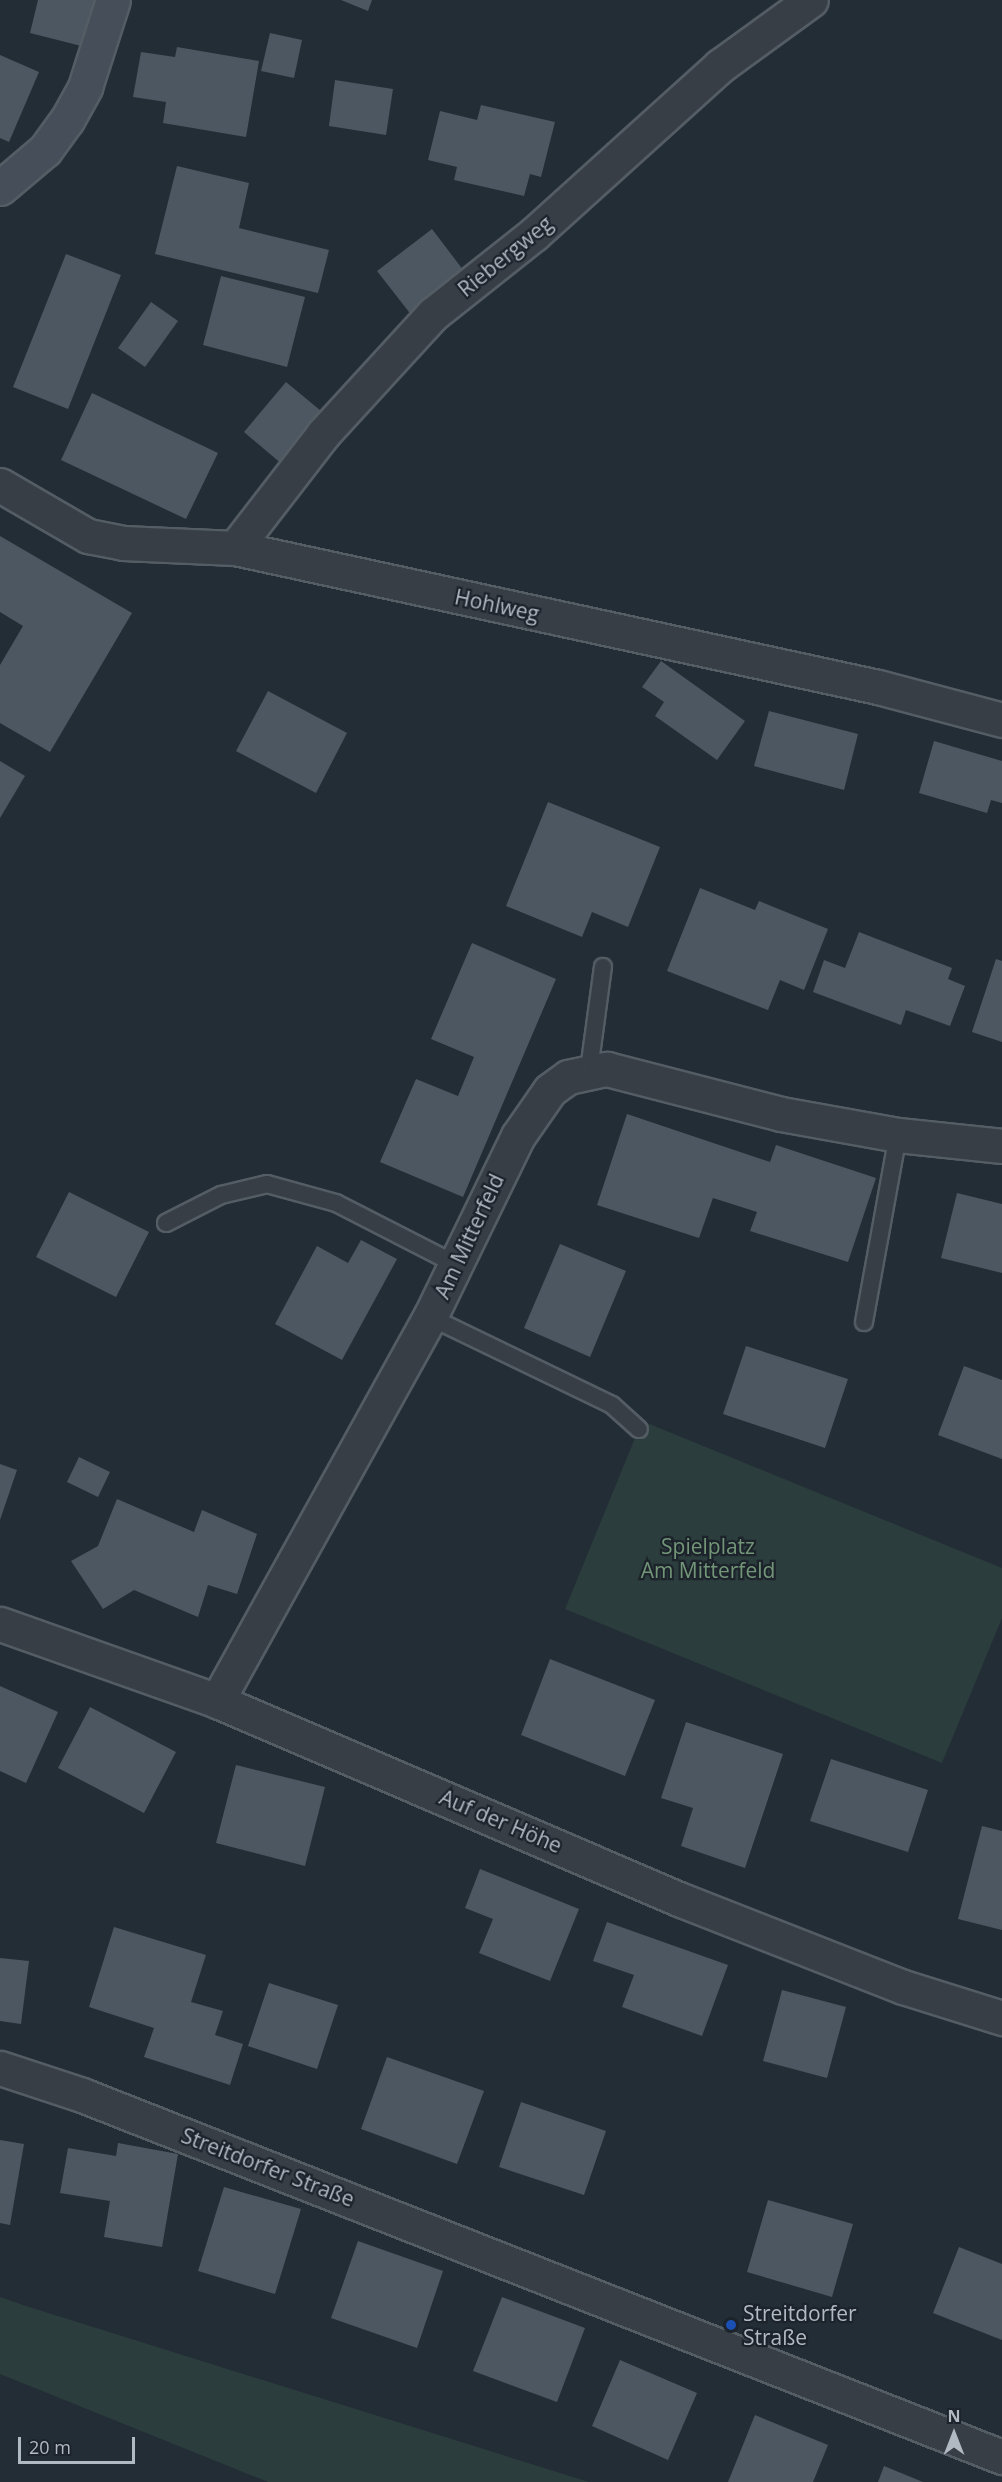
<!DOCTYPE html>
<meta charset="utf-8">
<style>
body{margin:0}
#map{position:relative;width:1002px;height:2482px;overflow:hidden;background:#232d36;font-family:"Open Sans",sans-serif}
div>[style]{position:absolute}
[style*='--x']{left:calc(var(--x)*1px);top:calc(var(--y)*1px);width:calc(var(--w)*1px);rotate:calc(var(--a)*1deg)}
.green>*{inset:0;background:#2b3d3c}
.building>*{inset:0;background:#4c5761}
.roads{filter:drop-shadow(2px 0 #545c64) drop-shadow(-2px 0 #545c64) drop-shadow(0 2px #545c64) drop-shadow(0 -2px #545c64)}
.lane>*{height:16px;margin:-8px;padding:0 8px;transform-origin:8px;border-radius:8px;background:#373e46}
.street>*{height:33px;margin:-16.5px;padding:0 16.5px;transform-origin:16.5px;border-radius:16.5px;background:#373e46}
.secondary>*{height:33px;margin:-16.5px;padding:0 16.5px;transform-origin:16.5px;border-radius:16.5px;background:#454e59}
.dots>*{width:16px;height:16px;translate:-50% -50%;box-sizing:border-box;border:3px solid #1c232b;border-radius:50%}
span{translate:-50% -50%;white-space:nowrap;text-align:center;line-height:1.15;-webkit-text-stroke:4.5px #1c232b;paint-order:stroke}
.street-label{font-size:21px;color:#b1b9c3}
.park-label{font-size:21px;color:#739678}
.poi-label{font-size:21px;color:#b1b9c3}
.left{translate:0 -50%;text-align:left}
.north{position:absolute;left:924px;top:2404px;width:60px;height:60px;-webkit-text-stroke:4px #1c232b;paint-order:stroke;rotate:0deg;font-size:16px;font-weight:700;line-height:24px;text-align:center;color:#b1b9c3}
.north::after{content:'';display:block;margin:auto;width:21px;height:27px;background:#b1b9c3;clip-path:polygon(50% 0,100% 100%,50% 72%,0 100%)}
.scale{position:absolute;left:18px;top:2437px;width:117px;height:27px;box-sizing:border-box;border:3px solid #b1b9c3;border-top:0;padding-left:8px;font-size:18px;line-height:21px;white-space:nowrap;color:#b1b9c3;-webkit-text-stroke:4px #1c232b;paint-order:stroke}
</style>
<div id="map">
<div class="green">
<div style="clip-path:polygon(642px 1421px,1002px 1568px,1002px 1618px,942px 1763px,565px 1609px)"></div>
<div style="clip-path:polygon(0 2297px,26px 2306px,589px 2482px,268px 2482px,0 2374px)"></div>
</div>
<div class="building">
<div style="clip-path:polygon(38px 0,106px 0,93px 49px,30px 33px)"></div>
<div style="clip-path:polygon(341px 0,372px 0,368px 11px)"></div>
<div style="clip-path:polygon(270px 33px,302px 40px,294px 78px,261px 71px)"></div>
<div style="clip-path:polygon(177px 47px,259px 61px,246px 137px,163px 123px,166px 102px,133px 97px,141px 52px,175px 57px)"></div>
<div style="clip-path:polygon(0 55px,39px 72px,9px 142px,0 138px)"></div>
<div style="clip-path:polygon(335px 80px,393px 89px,386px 135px,329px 126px)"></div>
<div style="clip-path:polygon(481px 105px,555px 122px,541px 177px,530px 174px,524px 196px,454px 180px,457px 167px,428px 160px,440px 111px,477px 120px)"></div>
<div style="clip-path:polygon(177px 166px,249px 183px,239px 228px,329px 250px,318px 293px,155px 254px)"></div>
<div style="clip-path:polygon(432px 229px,470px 279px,416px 321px,377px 271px)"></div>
<div style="clip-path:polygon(66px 254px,121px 275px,68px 409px,13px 387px)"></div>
<div style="clip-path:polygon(221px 276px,305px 297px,287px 367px,203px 345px)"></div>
<div style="clip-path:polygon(151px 302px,178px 321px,145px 367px,118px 348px)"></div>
<div style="clip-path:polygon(286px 382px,326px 415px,283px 465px,244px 432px)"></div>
<div style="clip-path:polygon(92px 393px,218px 453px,186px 519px,61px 460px)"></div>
<div style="clip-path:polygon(0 536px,132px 613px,50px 752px,0 723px,0 665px,23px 626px,0 612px)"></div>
<div style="clip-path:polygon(661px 661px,745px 721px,717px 760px,655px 716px,664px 702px,642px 687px)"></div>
<div style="clip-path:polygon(268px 691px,347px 733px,316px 793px,236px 751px)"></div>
<div style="clip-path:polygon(769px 711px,858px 734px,844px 790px,754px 766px)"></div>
<div style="clip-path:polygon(934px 741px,1002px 761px,1002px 803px,991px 800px,987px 813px,919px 793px)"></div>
<div style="clip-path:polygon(0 761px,25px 776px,0 818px)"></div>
<div style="clip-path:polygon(548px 802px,660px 847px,628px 927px,592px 912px,582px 937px,506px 906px)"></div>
<div style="clip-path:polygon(700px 888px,755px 910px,759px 901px,828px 929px,804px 990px,780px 980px,768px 1010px,667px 971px)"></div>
<div style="clip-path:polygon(859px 932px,952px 968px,948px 979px,965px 986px,950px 1026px,906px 1010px,901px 1025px,813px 992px,824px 960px,845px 968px)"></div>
<div style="clip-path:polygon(472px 943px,556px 979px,463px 1197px,380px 1162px,416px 1079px,458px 1096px,474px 1057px,431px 1039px)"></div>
<div style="clip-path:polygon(996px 959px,1002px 961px,1002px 1042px,972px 1032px)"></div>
<div style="clip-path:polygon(627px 1114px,770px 1162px,776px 1145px,876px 1178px,848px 1262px,750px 1231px,757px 1212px,713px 1198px,699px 1238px,597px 1205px)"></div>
<div style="clip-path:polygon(69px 1192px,149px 1232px,116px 1297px,36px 1257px)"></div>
<div style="clip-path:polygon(957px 1193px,1002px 1204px,1002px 1273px,941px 1258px)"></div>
<div style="clip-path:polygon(361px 1240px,397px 1259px,342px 1360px,275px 1324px,317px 1246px,348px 1263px)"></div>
<div style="clip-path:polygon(560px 1244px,626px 1271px,590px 1357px,524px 1328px)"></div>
<div style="clip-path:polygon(746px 1346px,848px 1379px,825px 1448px,723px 1414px)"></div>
<div style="clip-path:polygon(964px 1366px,1002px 1380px,1002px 1459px,938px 1435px)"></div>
<div style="clip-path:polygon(79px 1457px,110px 1472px,98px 1497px,67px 1482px)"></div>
<div style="clip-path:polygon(0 1464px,17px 1470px,0 1520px)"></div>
<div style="clip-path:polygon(117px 1499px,194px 1532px,202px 1510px,257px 1534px,237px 1594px,208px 1585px,198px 1617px,134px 1590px,103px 1609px,71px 1561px,98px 1546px)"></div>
<div style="clip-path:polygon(550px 1659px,655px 1700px,625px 1776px,521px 1735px)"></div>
<div style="clip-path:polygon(0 1686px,58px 1712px,26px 1783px,0 1771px)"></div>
<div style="clip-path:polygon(90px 1707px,176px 1752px,144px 1813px,58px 1768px)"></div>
<div style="clip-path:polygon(686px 1722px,783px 1754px,745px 1868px,681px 1846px,693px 1808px,661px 1798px)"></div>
<div style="clip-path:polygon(831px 1759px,928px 1790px,908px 1852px,810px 1821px)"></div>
<div style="clip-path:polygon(236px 1765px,325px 1787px,305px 1866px,216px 1843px)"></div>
<div style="clip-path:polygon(982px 1826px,1002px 1831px,1002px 1930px,958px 1919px)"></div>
<div style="clip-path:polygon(480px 1869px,579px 1909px,550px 1981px,479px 1953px,493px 1919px,465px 1908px)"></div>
<div style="clip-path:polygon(607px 1922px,728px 1965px,702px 2036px,622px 2007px,634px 1975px,593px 1961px)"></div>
<div style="clip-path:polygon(114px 1927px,206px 1955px,191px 2002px,223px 2011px,215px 2035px,243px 2044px,230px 2085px,144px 2057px,154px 2028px,89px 2007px)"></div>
<div style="clip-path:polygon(0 1958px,29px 1961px,21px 2024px,0 2021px)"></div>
<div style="clip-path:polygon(269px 1983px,338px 2005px,317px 2069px,248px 2046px)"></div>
<div style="clip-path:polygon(782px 1990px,846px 2007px,827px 2078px,763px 2061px)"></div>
<div style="clip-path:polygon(387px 2057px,484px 2091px,457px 2164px,361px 2129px)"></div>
<div style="clip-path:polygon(521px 2102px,606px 2131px,584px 2195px,499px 2167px)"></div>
<div style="clip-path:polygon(0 2140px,24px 2144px,10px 2225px,0 2223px)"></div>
<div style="clip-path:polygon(118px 2143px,178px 2154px,162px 2247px,104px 2237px,110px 2201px,60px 2193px,68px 2148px,116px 2156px)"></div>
<div style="clip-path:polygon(224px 2187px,301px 2209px,275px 2294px,198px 2271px)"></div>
<div style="clip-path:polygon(768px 2200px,853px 2224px,832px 2297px,747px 2272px)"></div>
<div style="clip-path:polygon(358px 2241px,443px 2271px,417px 2348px,331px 2318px)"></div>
<div style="clip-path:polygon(959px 2247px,1002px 2264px,1002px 2340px,933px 2313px)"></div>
<div style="clip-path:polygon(502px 2297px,585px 2328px,557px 2402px,473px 2371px)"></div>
<div style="clip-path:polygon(620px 2360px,697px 2393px,668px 2460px,592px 2426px)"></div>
<div style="clip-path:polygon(755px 2415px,828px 2445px,813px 2482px,728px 2482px)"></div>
<div style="clip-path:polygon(884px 2466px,923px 2482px,878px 2482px)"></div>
</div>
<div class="roads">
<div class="lane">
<div style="--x:589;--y:1070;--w:104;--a:-82.3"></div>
<div style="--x:166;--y:1223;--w:62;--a:-27"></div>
<div style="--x:221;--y:1195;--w:47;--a:-13.4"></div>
<div style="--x:267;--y:1184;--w:72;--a:15.4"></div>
<div style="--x:336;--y:1203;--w:134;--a:27.1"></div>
<div style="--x:430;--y:1317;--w:202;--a:25.8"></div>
<div style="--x:612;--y:1405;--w:36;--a:42"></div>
<div style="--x:864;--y:1322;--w:190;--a:-79.7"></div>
</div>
<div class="street">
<div style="--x:0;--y:485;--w:102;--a:30.1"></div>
<div style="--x:88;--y:536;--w:36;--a:11"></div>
<div style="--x:123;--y:543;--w:112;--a:2.6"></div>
<div style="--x:235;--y:548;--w:658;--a:12.2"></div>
<div style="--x:878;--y:687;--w:128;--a:14.9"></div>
<div style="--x:235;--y:548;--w:144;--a:-52.3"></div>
<div style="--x:323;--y:434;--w:163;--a:-47.5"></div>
<div style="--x:433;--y:314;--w:129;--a:-38.4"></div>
<div style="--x:534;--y:234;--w:251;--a:-42.1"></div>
<div style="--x:720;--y:66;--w:112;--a:-36"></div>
<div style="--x:0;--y:1624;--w:230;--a:19.5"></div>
<div style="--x:217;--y:1701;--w:505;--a:23.21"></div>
<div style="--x:681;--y:1900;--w:238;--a:21.4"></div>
<div style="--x:903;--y:1987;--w:104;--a:17.4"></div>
<div style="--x:217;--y:1701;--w:439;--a:-61"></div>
<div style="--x:430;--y:1317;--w:201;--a:-64.1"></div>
<div style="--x:518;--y:1136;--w:56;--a:-55.2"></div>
<div style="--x:550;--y:1090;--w:22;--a:-36"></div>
<div style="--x:568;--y:1077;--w:40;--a:-12"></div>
<div style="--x:607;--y:1069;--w:180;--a:14.5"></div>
<div style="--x:781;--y:1114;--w:119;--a:10.2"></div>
<div style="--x:898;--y:1135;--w:105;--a:6"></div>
<div style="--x:0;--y:2068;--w:86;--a:18.2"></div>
<div style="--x:82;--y:2095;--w:989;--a:21.48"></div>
</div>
<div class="secondary">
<div style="--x:0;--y:188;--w:59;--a:-40.2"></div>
<div style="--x:45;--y:150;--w:37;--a:-54"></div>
<div style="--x:67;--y:120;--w:38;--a:-61"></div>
<div style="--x:85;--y:87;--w:91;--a:-72.2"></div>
</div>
</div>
<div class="dots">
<div style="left:731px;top:2325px;background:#1a4fb4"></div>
</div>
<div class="street-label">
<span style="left:505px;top:256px;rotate:-39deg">Riebergweg</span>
<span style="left:497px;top:605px;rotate:12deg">Hohlweg</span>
<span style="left:469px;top:1236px;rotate:-65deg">Am Mitterfeld</span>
<span style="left:501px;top:1821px;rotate:23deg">Auf der Höhe</span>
<span style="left:268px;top:2167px;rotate:21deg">Streitdorfer Straße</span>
</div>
<div class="park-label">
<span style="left:708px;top:1558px">Spielplatz<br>Am Mitterfeld</span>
</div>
<div class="poi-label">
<span class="left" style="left:743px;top:2325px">Streitdorfer<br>Straße</span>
</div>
<div class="north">N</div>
<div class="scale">20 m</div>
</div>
